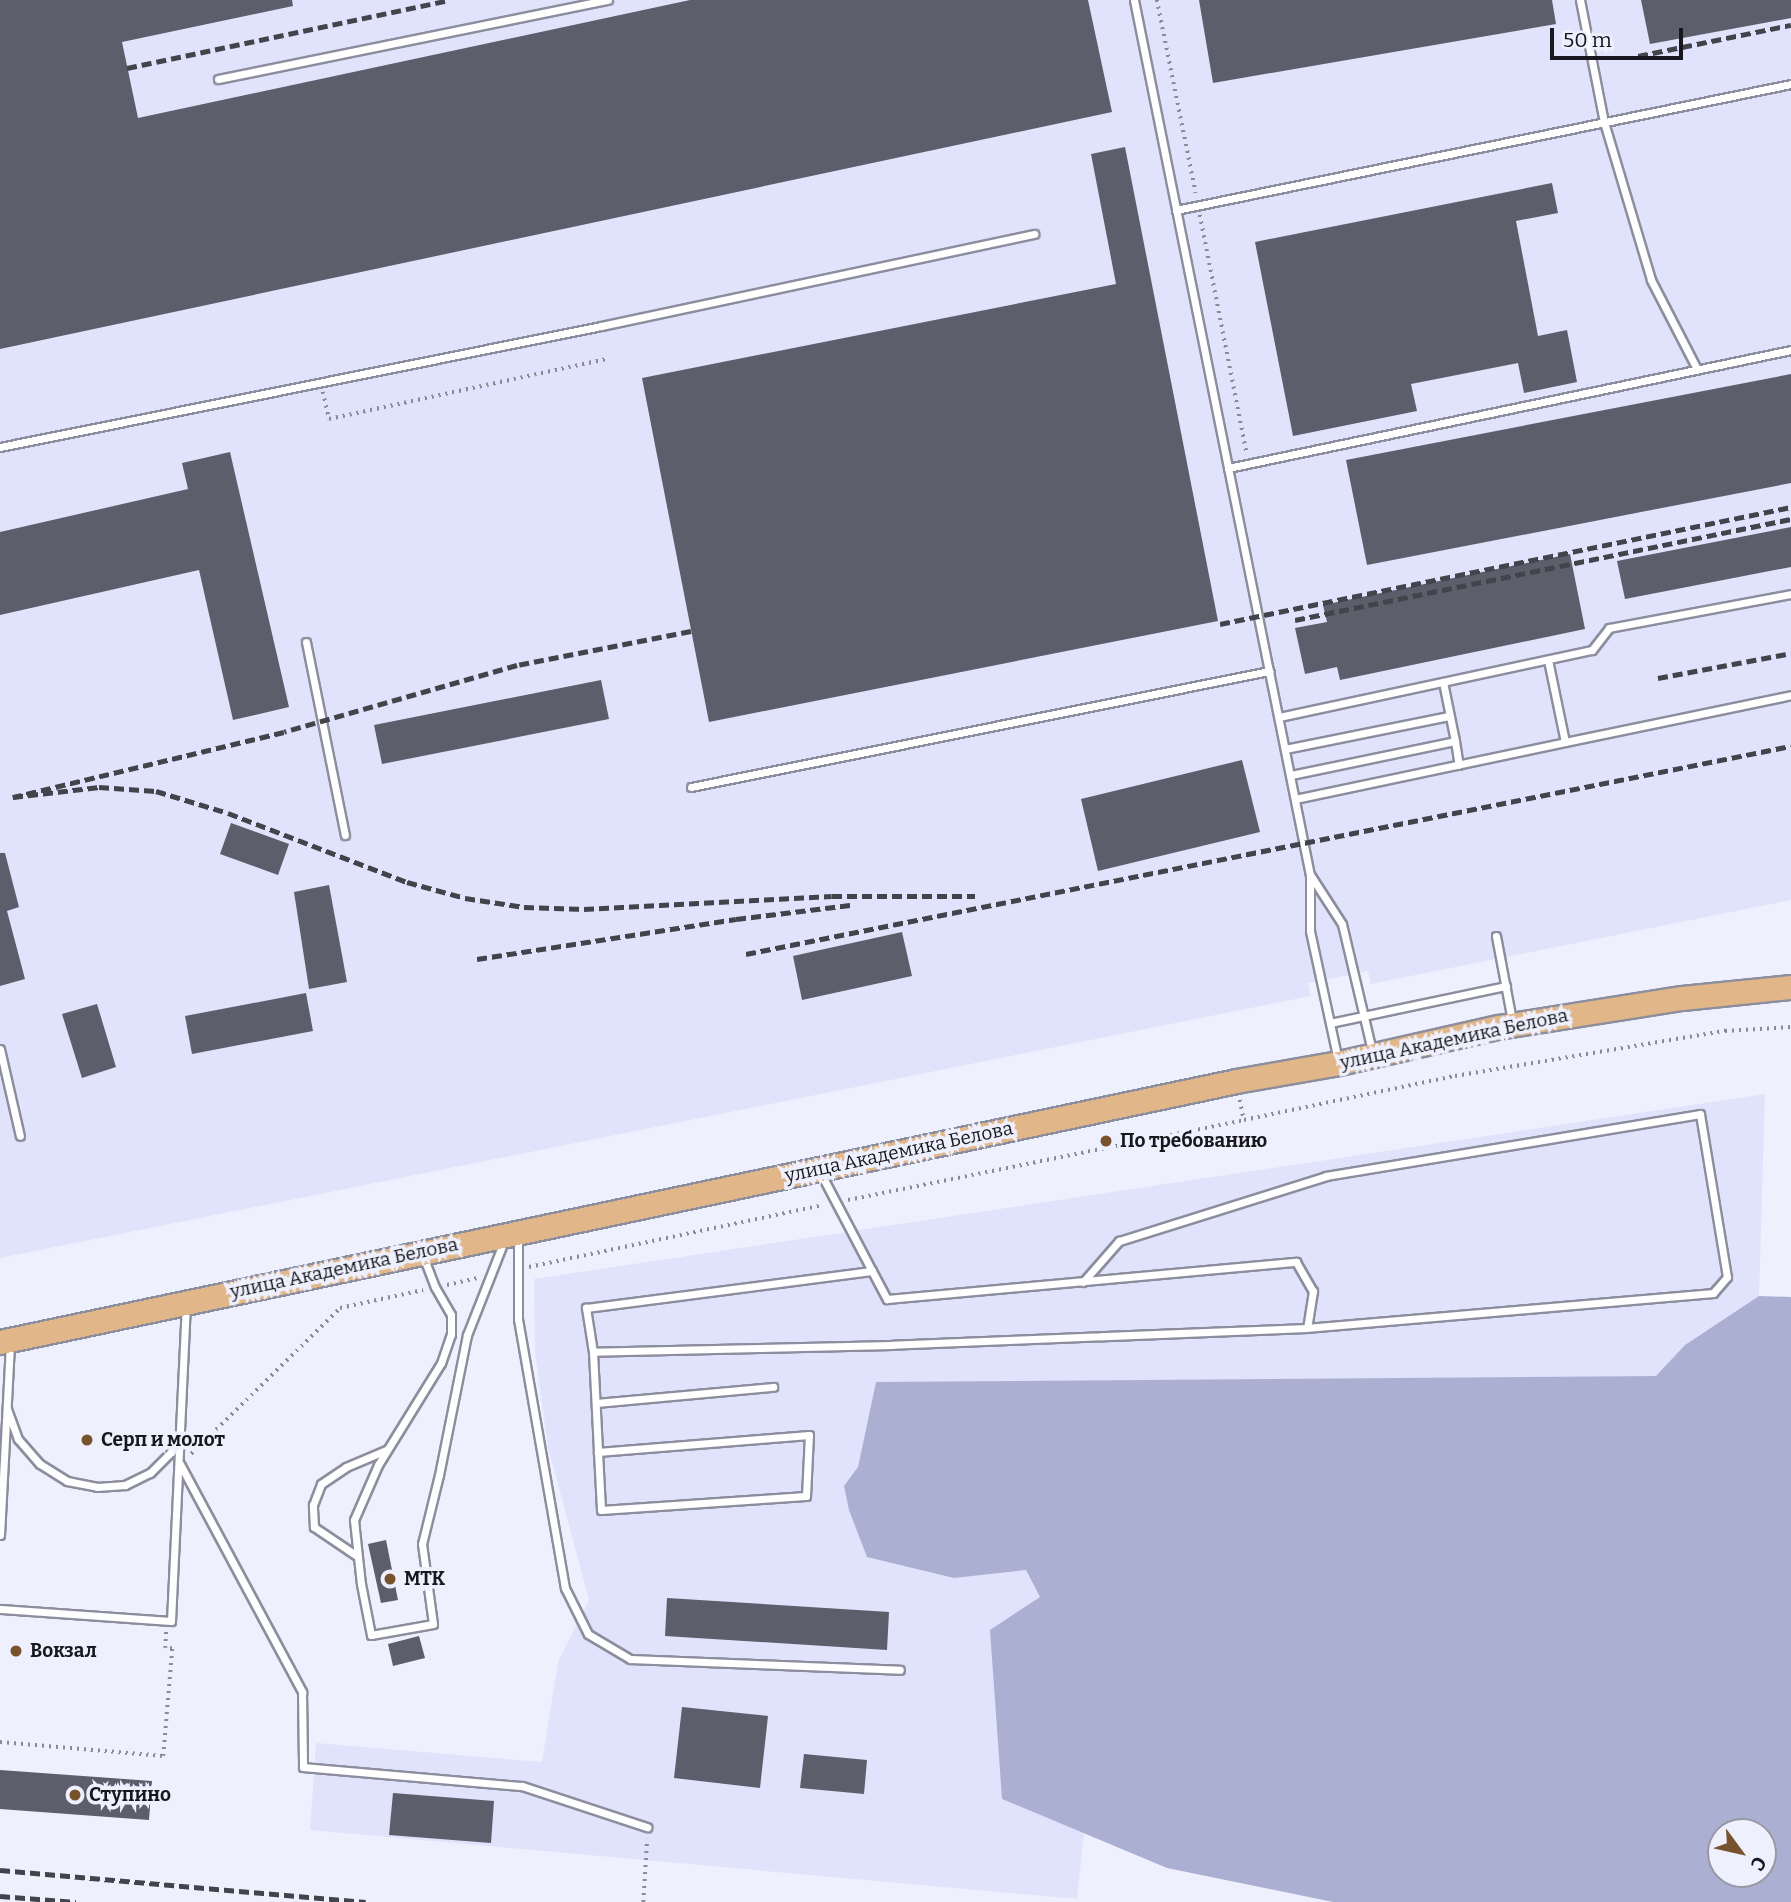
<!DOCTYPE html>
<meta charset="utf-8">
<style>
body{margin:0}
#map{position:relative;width:1791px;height:1902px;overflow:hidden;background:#eff0fe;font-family:Bitter,serif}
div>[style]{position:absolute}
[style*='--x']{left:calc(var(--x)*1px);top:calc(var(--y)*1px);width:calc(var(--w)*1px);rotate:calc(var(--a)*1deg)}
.built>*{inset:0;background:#e0e3fb}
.forest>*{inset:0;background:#abafd2}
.building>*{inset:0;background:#5c5e6c}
.path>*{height:3.5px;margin-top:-1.75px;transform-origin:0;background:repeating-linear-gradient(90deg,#8a8a94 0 2px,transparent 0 7px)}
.roads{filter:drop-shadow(2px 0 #8c8e9d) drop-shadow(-2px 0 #8c8e9d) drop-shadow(0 2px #8c8e9d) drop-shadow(0 -2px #8c8e9d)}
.lane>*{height:7px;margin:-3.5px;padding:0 3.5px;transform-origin:3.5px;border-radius:3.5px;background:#fff}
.primary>*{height:23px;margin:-11.5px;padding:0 11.5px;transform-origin:11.5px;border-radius:11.5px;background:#e1b689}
.rail>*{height:5px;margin-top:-2.5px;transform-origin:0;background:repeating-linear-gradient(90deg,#43434b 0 10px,transparent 0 15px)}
.dots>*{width:19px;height:19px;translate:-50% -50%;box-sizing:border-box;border:4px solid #eff0fe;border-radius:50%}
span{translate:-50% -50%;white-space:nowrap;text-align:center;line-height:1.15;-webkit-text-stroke:7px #eff0fe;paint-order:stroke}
.street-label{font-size:19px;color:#17171d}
.poi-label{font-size:19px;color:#17171d;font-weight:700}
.left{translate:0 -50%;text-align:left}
.north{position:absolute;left:1707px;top:1818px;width:70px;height:70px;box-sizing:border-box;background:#eff0fe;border:2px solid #9999a4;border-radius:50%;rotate:123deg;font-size:19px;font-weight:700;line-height:28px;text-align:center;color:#17171d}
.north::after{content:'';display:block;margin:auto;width:24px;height:32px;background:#77522d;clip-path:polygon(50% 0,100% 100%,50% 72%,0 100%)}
.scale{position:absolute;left:1550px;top:28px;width:133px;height:32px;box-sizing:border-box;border:4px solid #17171d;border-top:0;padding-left:9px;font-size:21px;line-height:24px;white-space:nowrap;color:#17171d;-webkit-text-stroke:5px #eff0fe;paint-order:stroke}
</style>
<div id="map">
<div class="built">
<div style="clip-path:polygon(0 0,1791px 0,1791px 900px,1371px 984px,1368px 971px,1354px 974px,1308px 983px,1311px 996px,0 1258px)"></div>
<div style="clip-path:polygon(1765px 1094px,1759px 1296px,1685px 1345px,1657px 1376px,876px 1383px,858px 1467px,954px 1578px,1026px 1570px,1041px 1596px,999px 1725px,1002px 1799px,1084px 1833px,1077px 1899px,310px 1830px,316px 1743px,542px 1762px,558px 1662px,589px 1600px,548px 1447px,535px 1352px,534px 1279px)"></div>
</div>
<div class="forest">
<div style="clip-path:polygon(evenodd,1759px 1296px,1791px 1297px,1791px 1902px,1333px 1902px,1167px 1868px,1002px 1799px,990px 1630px,1040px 1597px,1026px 1570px,954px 1578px,867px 1557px,849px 1510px,844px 1486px,858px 1467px,876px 1382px,1656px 1376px,1685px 1345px,1759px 1296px,1721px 1832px,1763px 1832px,1763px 1874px,1721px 1874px,1721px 1832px)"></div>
</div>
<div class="building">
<div style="clip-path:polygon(0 0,292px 0,293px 6px,122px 42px,138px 118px,690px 0,1088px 0,1112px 112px,0 349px)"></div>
<div style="clip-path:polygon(1199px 0,1552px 0,1556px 24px,1213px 83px)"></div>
<div style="clip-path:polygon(1641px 0,1791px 0,1791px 18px,1650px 44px)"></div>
<div style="clip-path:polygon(1125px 147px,1218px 621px,709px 722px,642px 378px,1116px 284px,1091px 154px)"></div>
<div style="clip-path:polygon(1552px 183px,1558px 213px,1516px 221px,1538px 336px,1567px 330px,1577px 382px,1524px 393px,1518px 363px,1411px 384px,1417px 411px,1293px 436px,1255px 242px)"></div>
<div style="clip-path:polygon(1791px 374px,1791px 483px,1367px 565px,1346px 460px)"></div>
<div style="clip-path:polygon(230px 452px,289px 707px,233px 720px,199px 570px,0 615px,0 532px,188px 489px,182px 463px)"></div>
<div style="clip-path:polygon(1791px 527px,1791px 567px,1625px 599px,1617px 561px)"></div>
<div style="clip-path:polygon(1570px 554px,1585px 629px,1340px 680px,1337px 667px,1305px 674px,1295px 628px,1327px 622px,1323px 605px)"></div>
<div style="clip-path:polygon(601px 680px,609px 719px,382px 764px,374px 725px)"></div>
<div style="clip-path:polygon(1242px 760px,1260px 832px,1098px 871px,1081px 799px)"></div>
<div style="clip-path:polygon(231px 823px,289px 844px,278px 875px,220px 854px)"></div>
<div style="clip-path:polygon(0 853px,5px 853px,19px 907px,7px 911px,25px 979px,0 986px)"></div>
<div style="clip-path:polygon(329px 885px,347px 982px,309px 989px,294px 892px)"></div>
<div style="clip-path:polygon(902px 932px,912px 976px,802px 1000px,793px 956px)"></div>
<div style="clip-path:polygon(306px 993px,313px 1031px,192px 1054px,185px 1016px)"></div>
<div style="clip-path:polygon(97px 1004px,116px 1067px,82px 1078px,62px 1014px)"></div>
<div style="clip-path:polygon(386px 1540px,398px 1600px,381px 1603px,368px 1544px)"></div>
<div style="clip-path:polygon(667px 1598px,889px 1612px,887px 1650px,665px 1636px)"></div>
<div style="clip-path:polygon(419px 1636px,425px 1658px,393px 1666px,388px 1644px)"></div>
<div style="clip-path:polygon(682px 1707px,768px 1716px,760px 1788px,674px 1778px)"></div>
<div style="clip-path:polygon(804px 1754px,867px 1760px,864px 1794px,800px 1788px)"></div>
<div style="clip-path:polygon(0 1770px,152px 1781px,149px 1820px,0 1809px)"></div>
<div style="clip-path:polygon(393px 1793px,494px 1801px,491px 1843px,389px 1835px)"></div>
</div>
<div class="path">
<div style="--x:1157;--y:0;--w:197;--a:78.6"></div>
<div style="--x:1200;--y:215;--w:244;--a:78.9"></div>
<div style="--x:323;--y:392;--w:28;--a:77"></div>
<div style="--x:329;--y:419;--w:284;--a:-12.2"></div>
<div style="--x:1240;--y:1100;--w:20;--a:79"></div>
<div style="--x:1244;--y:1120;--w:216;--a:-11.8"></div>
<div style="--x:1455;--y:1076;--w:274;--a:-9.5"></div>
<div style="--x:1725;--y:1031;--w:66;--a:-3.5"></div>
<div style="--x:848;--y:1200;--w:404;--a:-11.4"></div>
<div style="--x:529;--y:1267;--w:300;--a:-11.9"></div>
<div style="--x:447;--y:1285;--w:31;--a:-13"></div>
<div style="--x:191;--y:1454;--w:209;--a:-44.4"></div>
<div style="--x:340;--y:1308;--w:85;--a:-12.2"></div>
<div style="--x:0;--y:1742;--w:164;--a:4.9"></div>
<div style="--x:163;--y:1756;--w:107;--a:-85.2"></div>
<div style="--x:172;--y:1649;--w:7;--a:-172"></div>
<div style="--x:165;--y:1648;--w:17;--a:-87"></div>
<div style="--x:643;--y:1902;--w:63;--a:-86.4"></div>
</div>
<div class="roads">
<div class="lane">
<div style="--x:1134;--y:0;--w:893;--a:78.63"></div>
<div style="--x:1310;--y:875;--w:56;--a:90"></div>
<div style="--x:1310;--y:931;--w:132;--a:77.8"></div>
<div style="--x:1580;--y:0;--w:124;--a:78.9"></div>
<div style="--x:1604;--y:122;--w:165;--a:73.4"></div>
<div style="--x:1651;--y:280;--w:100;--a:62.7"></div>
<div style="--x:218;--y:79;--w:398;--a:-11.5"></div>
<div style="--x:1176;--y:210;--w:628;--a:-11.58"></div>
<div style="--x:0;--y:447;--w:613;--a:-11.38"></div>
<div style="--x:601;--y:326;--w:443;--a:-12"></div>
<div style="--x:1228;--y:468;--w:575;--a:-11.84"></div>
<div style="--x:306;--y:642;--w:197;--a:78.6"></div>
<div style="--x:1443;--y:682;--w:60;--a:78.5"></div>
<div style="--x:1279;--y:717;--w:320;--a:-12.1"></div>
<div style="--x:1592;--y:650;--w:28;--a:-52"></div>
<div style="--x:1609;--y:628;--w:185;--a:-10.6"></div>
<div style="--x:1565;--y:742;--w:231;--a:-11.7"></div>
<div style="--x:1285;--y:749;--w:167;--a:-11.4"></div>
<div style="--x:1291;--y:775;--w:167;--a:-11.7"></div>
<div style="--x:1455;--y:741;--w:24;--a:81"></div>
<div style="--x:691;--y:787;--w:590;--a:-11.35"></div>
<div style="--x:1295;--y:799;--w:276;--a:-11.9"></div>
<div style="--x:1565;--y:742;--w:84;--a:-101.7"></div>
<div style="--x:1311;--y:876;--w:57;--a:57.1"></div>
<div style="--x:1342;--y:924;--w:130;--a:76.7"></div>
<div style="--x:1496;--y:936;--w:86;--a:79.3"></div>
<div style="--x:1330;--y:1023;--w:180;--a:-11.9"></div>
<div style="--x:0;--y:1049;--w:89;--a:77.1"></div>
<div style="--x:820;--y:1172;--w:112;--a:62.3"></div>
<div style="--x:872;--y:1271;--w:32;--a:62"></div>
<div style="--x:887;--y:1299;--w:411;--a:-5.2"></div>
<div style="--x:1296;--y:1262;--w:34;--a:60"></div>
<div style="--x:1313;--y:1291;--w:37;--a:99"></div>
<div style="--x:1307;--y:1328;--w:415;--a:177.7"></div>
<div style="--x:892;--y:1345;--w:299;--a:178.7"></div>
<div style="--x:593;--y:1352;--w:45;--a:-99"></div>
<div style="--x:586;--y:1308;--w:288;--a:-7.4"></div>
<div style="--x:518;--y:1236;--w:83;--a:90"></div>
<div style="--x:518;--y:1319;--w:273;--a:80.1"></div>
<div style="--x:565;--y:1588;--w:51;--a:63.4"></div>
<div style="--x:588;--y:1634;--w:49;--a:30.8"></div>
<div style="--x:630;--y:1659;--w:270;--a:2.3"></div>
<div style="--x:423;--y:1256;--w:33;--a:69"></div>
<div style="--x:435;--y:1287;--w:32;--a:60"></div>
<div style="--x:451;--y:1315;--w:19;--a:90"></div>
<div style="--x:451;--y:1334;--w:31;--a:109"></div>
<div style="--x:441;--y:1363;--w:120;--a:121.7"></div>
<div style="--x:378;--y:1465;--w:60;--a:113.6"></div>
<div style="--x:354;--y:1520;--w:64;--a:83.8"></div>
<div style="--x:361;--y:1584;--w:52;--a:78.9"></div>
<div style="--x:371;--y:1635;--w:63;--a:-10.1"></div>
<div style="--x:433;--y:1624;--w:81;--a:-97.8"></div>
<div style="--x:422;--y:1544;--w:71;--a:-76.2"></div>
<div style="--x:439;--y:1475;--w:143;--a:-78.7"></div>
<div style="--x:467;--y:1335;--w:101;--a:-68.5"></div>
<div style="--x:1083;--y:1282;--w:55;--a:-48.7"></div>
<div style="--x:1119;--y:1241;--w:217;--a:-17.4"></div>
<div style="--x:1326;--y:1176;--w:379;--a:-9.4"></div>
<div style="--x:1700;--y:1114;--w:165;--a:80.6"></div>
<div style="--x:1727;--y:1277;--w:21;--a:131"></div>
<div style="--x:1713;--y:1293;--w:408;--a:175.1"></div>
<div style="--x:593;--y:1352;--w:100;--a:87.1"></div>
<div style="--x:598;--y:1452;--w:58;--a:87"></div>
<div style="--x:601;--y:1510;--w:205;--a:-3.9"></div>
<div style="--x:806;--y:1496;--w:61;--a:-87.2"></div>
<div style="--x:809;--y:1435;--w:212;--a:175.4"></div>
<div style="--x:596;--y:1403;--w:178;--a:-5.2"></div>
<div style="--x:7;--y:1409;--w:32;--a:70"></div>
<div style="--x:18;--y:1439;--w:33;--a:49"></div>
<div style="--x:40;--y:1464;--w:32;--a:32"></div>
<div style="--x:67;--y:1481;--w:31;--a:11"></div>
<div style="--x:97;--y:1487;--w:28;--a:-4"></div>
<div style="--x:125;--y:1485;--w:28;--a:-26"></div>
<div style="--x:150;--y:1473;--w:30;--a:-45"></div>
<div style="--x:171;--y:1452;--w:17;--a:-62"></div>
<div style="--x:180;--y:1464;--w:259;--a:61.8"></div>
<div style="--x:302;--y:1692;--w:75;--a:89.2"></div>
<div style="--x:303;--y:1767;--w:220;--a:5"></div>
<div style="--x:522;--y:1786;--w:132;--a:18.2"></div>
<div style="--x:0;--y:1535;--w:192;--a:-87"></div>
<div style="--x:357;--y:1556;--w:52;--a:-146"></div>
<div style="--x:314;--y:1527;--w:22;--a:-93"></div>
<div style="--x:313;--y:1505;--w:22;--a:-69"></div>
<div style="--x:321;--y:1484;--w:30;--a:-34"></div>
<div style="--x:346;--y:1467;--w:43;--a:-23"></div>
<div style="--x:0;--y:1609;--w:171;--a:4"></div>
<div style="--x:171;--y:1621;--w:315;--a:-87.3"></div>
</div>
<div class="primary">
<div style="--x:0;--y:1342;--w:1263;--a:-11.92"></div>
<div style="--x:1236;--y:1081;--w:105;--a:-9.9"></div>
<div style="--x:1339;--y:1063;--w:163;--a:-12.8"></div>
<div style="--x:1498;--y:1027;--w:186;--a:-9"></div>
<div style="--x:1682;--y:998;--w:110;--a:-5.8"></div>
</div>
</div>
<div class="rail">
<div style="--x:1638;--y:56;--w:156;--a:-11.5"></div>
<div style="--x:127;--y:68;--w:329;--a:-11.9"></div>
<div style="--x:1295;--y:620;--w:506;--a:-11.51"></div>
<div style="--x:1220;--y:624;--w:583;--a:-11.58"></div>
<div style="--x:691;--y:631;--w:177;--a:168.9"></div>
<div style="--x:517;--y:665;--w:242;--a:164"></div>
<div style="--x:284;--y:732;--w:279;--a:166.5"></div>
<div style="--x:13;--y:797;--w:87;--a:-6.6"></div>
<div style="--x:99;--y:787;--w:57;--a:4"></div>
<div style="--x:156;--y:791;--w:75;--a:17"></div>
<div style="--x:228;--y:813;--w:192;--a:21.1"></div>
<div style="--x:407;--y:882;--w:60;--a:15.4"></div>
<div style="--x:465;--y:898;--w:60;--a:8.7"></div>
<div style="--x:524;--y:907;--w:60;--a:1.9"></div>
<div style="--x:584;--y:909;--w:248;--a:-3"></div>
<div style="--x:832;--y:896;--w:143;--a:0"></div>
<div style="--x:1658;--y:678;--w:135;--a:-10.6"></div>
<div style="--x:746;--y:954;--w:1065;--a:-11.26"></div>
<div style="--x:477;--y:959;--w:262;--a:-8.8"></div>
<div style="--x:736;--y:919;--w:115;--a:-7"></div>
<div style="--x:0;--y:1870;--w:367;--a:5"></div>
<div style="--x:0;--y:1896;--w:76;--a:4.5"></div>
</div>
<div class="dots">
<div style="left:1106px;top:1141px;background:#77522d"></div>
<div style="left:87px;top:1440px;background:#77522d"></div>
<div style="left:390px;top:1579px;background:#77522d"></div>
<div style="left:16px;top:1651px;background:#77522d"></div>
<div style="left:75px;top:1795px;background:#77522d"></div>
</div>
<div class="street-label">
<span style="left:1454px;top:1039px;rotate:-12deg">улица Академика Белова</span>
<span style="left:899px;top:1152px;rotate:-12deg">улица Академика Белова</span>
<span style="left:344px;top:1268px;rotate:-12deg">улица Академика Белова</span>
</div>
<div class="poi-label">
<span class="left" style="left:1120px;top:1141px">По требованию</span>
<span class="left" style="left:101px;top:1440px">Серп и молот</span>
<span class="left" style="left:404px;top:1579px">МТК</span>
<span class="left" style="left:30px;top:1651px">Вокзал</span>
<span class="left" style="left:89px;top:1795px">Ступино</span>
</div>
<div class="north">С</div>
<div class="scale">50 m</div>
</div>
